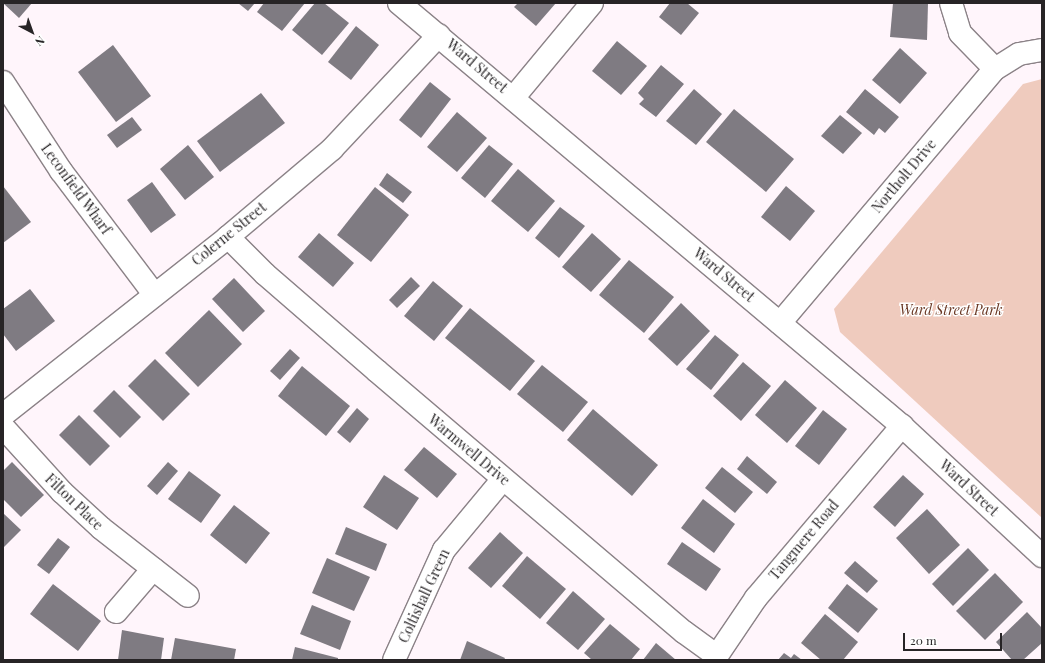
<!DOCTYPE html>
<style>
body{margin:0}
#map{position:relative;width:1045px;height:663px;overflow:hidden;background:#fff5fb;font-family:"Playfair Display",serif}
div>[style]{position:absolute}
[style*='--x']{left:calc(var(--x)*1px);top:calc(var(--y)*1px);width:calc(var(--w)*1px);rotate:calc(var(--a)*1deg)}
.green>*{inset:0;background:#efcbbe}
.building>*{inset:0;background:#7f7b82}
.roads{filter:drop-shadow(1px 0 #8b8287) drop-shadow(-1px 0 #8b8287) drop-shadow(0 1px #8b8287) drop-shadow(0 -1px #8b8287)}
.minor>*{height:22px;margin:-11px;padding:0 11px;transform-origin:11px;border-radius:11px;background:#fff}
span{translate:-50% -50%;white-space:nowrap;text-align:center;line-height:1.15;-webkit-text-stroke:3px #fff;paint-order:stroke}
.street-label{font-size:14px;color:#272426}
.park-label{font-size:14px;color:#6a3824;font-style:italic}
.frame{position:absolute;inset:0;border:4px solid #272426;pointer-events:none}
.north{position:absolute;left:12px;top:12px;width:40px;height:40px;-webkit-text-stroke:3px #fff;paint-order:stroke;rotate:139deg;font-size:11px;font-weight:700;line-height:16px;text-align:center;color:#272426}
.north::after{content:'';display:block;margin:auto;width:14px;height:18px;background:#272426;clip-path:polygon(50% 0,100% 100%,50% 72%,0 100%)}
.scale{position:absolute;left:903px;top:633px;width:99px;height:18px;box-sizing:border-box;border:2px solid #272426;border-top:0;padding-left:5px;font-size:12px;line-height:14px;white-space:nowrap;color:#272426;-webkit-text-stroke:3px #fff;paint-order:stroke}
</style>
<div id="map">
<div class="green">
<div style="clip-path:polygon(1042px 79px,1042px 518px,840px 332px,834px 309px,1023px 84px)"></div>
</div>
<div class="building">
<div style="clip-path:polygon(3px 3px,32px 3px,19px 18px)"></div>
<div style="clip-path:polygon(238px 3px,255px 3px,248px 11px)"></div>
<div style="clip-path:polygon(264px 3px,305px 3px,282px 31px,257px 12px)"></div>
<div style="clip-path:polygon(315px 3px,324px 3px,349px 23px,322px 55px,292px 30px)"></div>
<div style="clip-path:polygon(518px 3px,556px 3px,536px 26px,514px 7px)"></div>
<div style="clip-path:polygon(670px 3px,687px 3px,699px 13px,681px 35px,659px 17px)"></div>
<div style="clip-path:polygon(893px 3px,928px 3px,927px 40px,890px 37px)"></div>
<div style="clip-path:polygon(356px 26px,379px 45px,351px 80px,328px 62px)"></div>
<div style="clip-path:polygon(617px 41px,647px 66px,621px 95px,592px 71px)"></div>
<div style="clip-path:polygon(113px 45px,151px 96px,116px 122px,78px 72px)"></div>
<div style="clip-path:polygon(900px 48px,927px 73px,900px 104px,872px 80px)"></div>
<div style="clip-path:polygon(661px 65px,684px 84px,656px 117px,639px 104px,644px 99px,638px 93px)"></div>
<div style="clip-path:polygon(430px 82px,451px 99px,421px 138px,399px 120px)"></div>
<div style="clip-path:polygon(694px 89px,722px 114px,696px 145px,666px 121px)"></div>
<div style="clip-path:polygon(865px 89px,899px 117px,885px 133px,879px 128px,874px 135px,846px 112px)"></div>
<div style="clip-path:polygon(261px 93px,285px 123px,220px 172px,197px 141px)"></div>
<div style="clip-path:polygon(734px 109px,794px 159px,766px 192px,706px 142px)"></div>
<div style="clip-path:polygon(457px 112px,487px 138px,457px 172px,427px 147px)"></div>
<div style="clip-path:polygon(840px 115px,862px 133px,843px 154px,821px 136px)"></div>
<div style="clip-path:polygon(132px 117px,142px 130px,117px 148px,107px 135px)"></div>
<div style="clip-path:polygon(188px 145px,214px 177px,185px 200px,160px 169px)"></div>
<div style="clip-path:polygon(489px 145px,513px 164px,485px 198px,461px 178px)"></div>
<div style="clip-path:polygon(518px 169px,555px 201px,528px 232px,491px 201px)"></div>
<div style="clip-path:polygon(387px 173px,412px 192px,403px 203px,379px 185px)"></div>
<div style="clip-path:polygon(152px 182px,176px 215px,151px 233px,127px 200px)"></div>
<div style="clip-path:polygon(3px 186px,31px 222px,3px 243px)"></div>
<div style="clip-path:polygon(786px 186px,815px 211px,790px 241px,761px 217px)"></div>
<div style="clip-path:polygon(375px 187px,409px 215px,371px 262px,337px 235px)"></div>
<div style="clip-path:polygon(560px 207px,585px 226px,559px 258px,535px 238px)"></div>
<div style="clip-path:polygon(319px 233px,354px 263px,333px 287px,298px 257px)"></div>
<div style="clip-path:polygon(592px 233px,621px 259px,591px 292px,562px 267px)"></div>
<div style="clip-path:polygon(629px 260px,674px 297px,644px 333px,599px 295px)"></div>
<div style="clip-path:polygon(411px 277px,420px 286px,397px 308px,389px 300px)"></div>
<div style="clip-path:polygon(234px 278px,265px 311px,243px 332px,212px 299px)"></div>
<div style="clip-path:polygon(433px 281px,463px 306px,434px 341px,404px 316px)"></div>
<div style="clip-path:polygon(30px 289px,55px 321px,16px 351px,3px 334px,3px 309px)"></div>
<div style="clip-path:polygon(681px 303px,710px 331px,677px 366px,648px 339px)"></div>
<div style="clip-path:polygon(470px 308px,535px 361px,510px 391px,445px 338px)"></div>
<div style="clip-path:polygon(209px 310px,242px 344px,198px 387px,165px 353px)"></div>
<div style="clip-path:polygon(715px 335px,739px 355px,711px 390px,686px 369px)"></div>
<div style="clip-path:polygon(290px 349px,300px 358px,280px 380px,270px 371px)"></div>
<div style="clip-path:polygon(155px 359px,190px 394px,163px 421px,128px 386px)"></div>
<div style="clip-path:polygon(743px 362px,771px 386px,741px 421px,713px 396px)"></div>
<div style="clip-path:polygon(542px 365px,588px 402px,563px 432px,517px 394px)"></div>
<div style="clip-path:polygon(302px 366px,350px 406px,326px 436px,278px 396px)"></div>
<div style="clip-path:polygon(785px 380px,817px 408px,787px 443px,755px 415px)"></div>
<div style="clip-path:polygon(114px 390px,141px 417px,120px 438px,93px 411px)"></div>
<div style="clip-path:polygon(357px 408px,369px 419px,350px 443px,337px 432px)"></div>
<div style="clip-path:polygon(593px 409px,658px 465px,632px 496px,567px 440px)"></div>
<div style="clip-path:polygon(823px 410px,847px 429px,819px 465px,795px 446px)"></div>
<div style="clip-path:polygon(79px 415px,110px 446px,90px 466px,59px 435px)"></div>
<div style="clip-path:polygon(424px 447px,457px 474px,437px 498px,404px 470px)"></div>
<div style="clip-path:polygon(747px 456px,777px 482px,767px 494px,737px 469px)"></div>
<div style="clip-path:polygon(12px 462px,44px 495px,21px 517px,3px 499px,3px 471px)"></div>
<div style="clip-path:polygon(168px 462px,178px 471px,157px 495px,147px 486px)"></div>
<div style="clip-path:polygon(722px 467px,753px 492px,735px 513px,705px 488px)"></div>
<div style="clip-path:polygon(189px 471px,221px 495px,201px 523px,168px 499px)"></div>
<div style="clip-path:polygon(384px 475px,419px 498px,397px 530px,363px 507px)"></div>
<div style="clip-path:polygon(903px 475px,924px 494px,895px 527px,873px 507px)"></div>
<div style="clip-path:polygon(703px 499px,735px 524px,714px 553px,681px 528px)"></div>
<div style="clip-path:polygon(234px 505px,270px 533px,246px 564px,210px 535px)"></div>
<div style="clip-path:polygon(927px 509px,960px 545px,929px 574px,896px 538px)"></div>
<div style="clip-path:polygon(3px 513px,21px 530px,3px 548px)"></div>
<div style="clip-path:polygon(346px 527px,387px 544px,376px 571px,335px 554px)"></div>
<div style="clip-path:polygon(500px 532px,523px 553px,491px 588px,468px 568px)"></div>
<div style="clip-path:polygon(58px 538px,70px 547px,49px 574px,37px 565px)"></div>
<div style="clip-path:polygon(682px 542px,721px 569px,706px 591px,667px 564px)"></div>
<div style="clip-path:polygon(968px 548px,989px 570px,953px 606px,932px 584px)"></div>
<div style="clip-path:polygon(527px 556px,566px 589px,540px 619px,502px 586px)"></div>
<div style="clip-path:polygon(327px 558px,370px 577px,354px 611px,312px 593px)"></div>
<div style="clip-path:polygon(855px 561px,878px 581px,867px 593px,844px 573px)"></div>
<div style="clip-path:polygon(995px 573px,1023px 602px,985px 640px,956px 611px)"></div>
<div style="clip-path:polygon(53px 584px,101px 621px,78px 651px,30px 614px)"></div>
<div style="clip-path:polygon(847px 584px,878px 609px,858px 633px,828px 608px)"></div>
<div style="clip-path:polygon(573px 591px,605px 619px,578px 650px,546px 623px)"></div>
<div style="clip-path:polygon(312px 605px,351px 621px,340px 650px,300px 634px)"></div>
<div style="clip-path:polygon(1027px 612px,1042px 628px,1042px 643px,1023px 660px,1012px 660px,996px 642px)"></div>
<div style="clip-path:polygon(825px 614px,858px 642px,843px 660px,821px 660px,801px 643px)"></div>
<div style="clip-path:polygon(610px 624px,640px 649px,631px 660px,592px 660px,584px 653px)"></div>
<div style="clip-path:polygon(122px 630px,164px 638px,161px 660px,118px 660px)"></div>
<div style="clip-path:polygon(175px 638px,236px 649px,234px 660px,171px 660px)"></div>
<div style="clip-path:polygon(467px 641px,505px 658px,504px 660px,460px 660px)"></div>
<div style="clip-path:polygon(656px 643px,676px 660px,643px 660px)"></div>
<div style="clip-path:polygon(295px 647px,338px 658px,338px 660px,292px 660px)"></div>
<div style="clip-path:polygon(784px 653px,791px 658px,794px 654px,802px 660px,778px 660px)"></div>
</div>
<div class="roads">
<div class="minor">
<div style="--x:399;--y:3;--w:657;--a:40.06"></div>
<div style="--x:902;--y:426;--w:191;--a:42.9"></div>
<div style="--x:951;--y:3;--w:31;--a:73"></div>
<div style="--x:960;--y:33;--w:50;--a:45.8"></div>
<div style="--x:3;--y:82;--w:106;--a:56.9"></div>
<div style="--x:61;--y:171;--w:154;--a:52.9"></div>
<div style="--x:514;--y:97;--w:122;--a:-50.3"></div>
<div style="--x:228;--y:237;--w:52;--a:45"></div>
<div style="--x:265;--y:274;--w:148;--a:40.9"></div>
<div style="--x:377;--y:371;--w:403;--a:40.4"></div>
<div style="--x:684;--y:632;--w:39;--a:36"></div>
<div style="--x:780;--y:323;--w:333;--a:-49.8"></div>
<div style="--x:995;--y:69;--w:28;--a:-32"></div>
<div style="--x:1019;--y:54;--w:23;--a:-10"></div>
<div style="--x:3;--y:415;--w:287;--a:-38.3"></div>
<div style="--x:228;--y:237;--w:136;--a:-40.2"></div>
<div style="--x:332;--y:149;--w:156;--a:-46.8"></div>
<div style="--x:3;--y:427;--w:88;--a:47.8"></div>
<div style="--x:62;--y:492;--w:53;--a:42.7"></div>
<div style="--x:101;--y:528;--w:110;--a:38"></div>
<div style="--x:116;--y:612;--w:57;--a:-49.3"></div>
<div style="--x:394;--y:660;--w:121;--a:-65.6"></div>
<div style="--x:444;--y:550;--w:92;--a:-50.3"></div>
<div style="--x:714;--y:660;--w:75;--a:-55.9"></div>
<div style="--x:756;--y:598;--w:226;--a:-49.7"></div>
</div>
</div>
<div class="street-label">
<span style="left:477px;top:66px;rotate:40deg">Ward Street</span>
<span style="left:904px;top:176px;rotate:-50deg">Northolt Drive</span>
<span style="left:76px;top:189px;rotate:54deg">Leconfield Wharf</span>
<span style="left:229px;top:234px;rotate:-39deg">Colerne Street</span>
<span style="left:724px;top:275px;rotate:40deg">Ward Street</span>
<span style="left:469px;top:450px;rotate:40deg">Warmwell Drive</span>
<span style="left:969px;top:488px;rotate:43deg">Ward Street</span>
<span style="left:74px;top:502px;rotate:44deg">Filton Place</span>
<span style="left:804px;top:540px;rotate:-50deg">Tangmere Road</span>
<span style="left:424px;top:596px;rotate:-65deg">Coltishall Green</span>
</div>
<div class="park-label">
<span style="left:951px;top:310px">Ward Street Park</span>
</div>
<div class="frame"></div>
<div class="north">N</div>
<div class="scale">20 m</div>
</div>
